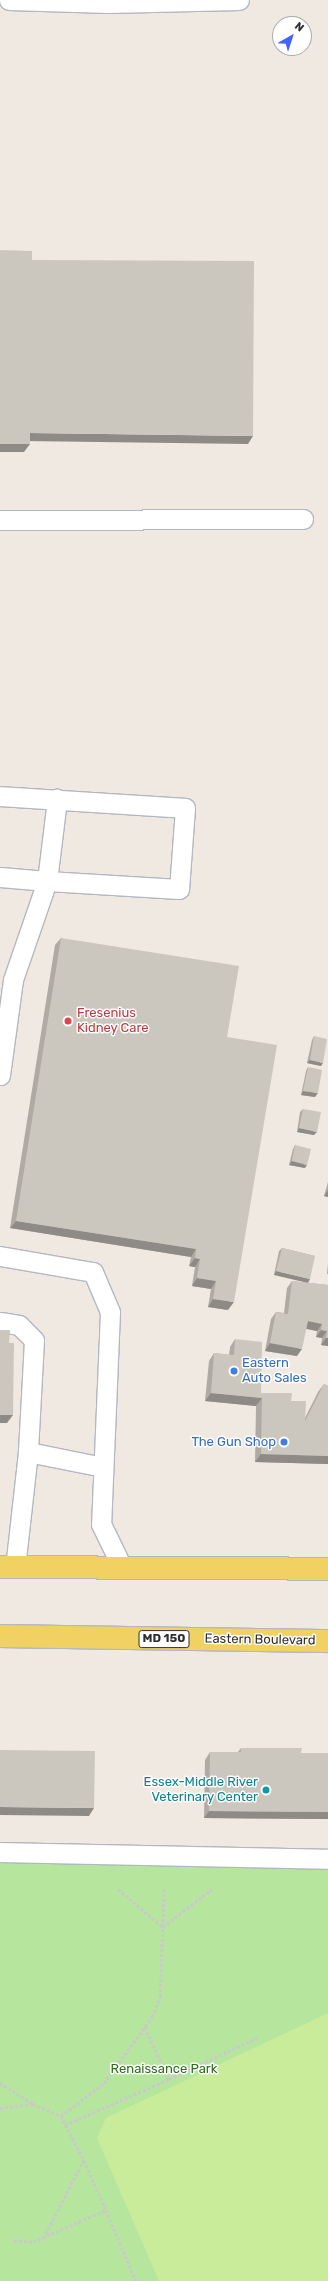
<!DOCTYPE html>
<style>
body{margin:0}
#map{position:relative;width:328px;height:2281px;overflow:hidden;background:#efe9e1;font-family:Rubik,sans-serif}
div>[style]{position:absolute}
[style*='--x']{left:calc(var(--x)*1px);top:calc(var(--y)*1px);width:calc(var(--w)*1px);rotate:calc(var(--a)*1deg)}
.green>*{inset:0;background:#b6e59e}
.pitch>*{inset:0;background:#c9ec9a}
.path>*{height:2.5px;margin-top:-1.25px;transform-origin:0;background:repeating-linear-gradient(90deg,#c9c9c9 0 3px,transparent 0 5px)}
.roads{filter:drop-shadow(1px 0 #b4b7c1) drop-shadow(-1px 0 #b4b7c1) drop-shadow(0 1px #b4b7c1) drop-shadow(0 -1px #b4b7c1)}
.lane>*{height:19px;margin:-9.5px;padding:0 9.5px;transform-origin:9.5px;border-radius:9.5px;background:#fff}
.primary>*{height:22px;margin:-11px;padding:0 11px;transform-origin:11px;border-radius:11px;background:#f2d163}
.wall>*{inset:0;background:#afaba4}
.shaded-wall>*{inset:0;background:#8e8b86}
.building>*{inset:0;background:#cbc7bf}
.dots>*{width:11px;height:11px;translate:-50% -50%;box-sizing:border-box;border:2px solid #fff;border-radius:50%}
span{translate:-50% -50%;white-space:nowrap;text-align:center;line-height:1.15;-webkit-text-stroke:3px #fff;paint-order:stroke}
.shield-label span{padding:1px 3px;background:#fff;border:1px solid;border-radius:3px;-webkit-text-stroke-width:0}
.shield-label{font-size:12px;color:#2e2e2e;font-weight:700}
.health-label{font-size:13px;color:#be3a42}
.left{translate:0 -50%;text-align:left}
.shop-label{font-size:13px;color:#366cbe}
.right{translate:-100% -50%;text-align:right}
.street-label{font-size:13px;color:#2e2e2e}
.culture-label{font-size:13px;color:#0d838f}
.park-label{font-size:13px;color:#2c6e1b}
.north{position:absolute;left:272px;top:16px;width:40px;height:40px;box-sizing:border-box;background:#fff;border:1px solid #ababab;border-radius:50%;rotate:39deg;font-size:11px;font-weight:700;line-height:16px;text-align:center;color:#2e2e2e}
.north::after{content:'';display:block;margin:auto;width:14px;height:18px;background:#4264fb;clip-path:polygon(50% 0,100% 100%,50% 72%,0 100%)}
</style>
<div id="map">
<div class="green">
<div style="clip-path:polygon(328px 1856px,328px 2281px,0 2281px,0 1857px)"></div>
</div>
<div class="pitch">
<div style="clip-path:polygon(328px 2013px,328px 2281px,159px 2281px,97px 2138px,106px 2118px)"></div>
</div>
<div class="path">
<div style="--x:118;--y:1889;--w:59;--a:40.2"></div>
<div style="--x:163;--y:1927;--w:62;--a:-37.8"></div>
<div style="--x:145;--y:2027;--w:57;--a:65.2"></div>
<div style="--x:169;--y:2079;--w:97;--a:-25"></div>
<div style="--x:0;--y:2083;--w:39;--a:32"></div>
<div style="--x:0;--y:2108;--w:33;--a:-7"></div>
<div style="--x:33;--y:2104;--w:30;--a:23"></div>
<div style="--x:61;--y:2116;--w:50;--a:62.4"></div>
<div style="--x:84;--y:2160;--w:88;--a:117.1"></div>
<div style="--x:61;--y:2116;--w:54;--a:-37.5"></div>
<div style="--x:104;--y:2083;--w:82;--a:-54"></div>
<div style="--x:152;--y:2017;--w:22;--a:-68"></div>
<div style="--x:160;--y:1997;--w:108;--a:-87.9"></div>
<div style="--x:65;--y:2125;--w:114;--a:-23.9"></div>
<div style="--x:84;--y:2161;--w:54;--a:65.8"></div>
<div style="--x:14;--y:2240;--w:19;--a:6"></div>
<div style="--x:33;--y:2242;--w:80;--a:-23.7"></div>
<div style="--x:106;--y:2210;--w:77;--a:67.1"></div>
</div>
<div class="roads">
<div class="lane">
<div style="--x:9;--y:0;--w:99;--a:1.7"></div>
<div style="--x:108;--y:3;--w:131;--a:-1.3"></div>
<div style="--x:0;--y:520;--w:303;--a:-0.2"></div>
<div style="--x:0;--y:796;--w:185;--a:3.7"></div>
<div style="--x:185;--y:808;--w:81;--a:94.2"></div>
<div style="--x:179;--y:889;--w:132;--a:-176.5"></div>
<div style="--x:47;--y:881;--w:105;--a:109"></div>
<div style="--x:13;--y:980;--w:96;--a:97.8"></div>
<div style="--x:0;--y:877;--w:47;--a:4.9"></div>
<div style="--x:47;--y:881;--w:83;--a:-83"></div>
<div style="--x:0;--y:1256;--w:94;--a:9.8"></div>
<div style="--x:93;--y:1272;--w:43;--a:67"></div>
<div style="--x:110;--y:1312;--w:212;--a:92.4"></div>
<div style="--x:101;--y:1524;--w:48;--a:64"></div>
<div style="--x:0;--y:1322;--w:19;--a:9"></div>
<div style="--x:19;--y:1325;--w:21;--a:45"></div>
<div style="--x:34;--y:1340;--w:112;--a:93.1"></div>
<div style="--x:28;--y:1452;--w:116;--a:96.4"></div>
<div style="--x:28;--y:1452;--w:76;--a:11.3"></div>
<div style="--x:0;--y:1852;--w:328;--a:1.2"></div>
</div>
<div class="primary">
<div style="--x:0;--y:1567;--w:328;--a:0.3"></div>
<div style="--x:0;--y:1636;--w:328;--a:0.9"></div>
</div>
</div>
<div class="wall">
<div style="clip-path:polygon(61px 938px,227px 1037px,228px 1310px,208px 1307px,211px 1289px,192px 1286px,195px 1267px,189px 1266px,191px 1257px,10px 1228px,55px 945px)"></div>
<div style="clip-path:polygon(314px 1036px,321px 1066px,307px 1063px,312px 1040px)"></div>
<div style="clip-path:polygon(308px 1067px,315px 1097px,301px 1095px,306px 1071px)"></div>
<div style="clip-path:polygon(303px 1109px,314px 1135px,297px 1132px,300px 1112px)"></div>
<div style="clip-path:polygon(295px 1145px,305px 1168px,289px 1165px,293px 1149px)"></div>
<div style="clip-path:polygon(328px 1182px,328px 1197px,324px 1196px)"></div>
<div style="clip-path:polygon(282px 1248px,315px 1256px,274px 1275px,279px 1251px)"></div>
<div style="clip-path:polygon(328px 1263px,328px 1274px,327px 1274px)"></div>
<div style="clip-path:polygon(292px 1281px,328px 1285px,328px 1346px,321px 1345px,322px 1338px,316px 1337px,317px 1331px,306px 1329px,297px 1356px,265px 1351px,271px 1319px,276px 1312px,284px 1313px,287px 1288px)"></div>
<div style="clip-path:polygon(235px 1339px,261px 1393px,291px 1401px,305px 1418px,318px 1392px,324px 1384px,328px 1386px,328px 1464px,255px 1462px,256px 1406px,205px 1401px,209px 1361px,214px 1353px,229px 1355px,230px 1347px)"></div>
<div style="clip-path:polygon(241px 1748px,301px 1753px,328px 1753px,328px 1819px,204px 1818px,205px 1760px,210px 1752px,238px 1752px)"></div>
</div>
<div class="shaded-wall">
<div style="clip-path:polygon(30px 433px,253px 436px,248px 444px,24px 441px)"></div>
<div style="clip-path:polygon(0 444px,30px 444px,24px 452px,0 452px)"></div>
<div style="clip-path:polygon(310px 1060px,323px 1063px,321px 1066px,307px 1063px)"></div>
<div style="clip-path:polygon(303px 1091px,318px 1093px,315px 1097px,301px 1095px)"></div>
<div style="clip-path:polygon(299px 1128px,317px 1132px,314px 1135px,297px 1132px)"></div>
<div style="clip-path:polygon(292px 1161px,307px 1165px,305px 1168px,289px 1165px)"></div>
<div style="clip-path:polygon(328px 1190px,328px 1197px,324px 1196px)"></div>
<div style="clip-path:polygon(16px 1221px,196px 1249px,191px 1257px,10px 1228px)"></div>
<div style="clip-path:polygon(195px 1258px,200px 1259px,195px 1267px,189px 1266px)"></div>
<div style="clip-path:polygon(276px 1271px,310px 1279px,308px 1283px,274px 1275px)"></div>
<div style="clip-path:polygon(197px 1278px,216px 1281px,211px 1289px,192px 1286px)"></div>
<div style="clip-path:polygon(213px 1299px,234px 1302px,228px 1310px,208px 1307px)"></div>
<div style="clip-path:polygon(308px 1321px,322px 1324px,317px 1331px,303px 1328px)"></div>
<div style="clip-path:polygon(321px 1330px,327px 1331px,322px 1338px,316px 1337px)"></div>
<div style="clip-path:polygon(326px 1338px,328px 1338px,328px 1346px,321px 1345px)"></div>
<div style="clip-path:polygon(270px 1343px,302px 1349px,297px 1356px,265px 1351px)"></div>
<div style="clip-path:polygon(211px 1393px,262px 1398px,256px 1406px,205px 1401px)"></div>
<div style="clip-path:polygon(0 1415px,13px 1415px,7px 1423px,0 1423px)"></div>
<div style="clip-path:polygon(261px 1454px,328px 1456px,328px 1464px,255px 1462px)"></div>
<div style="clip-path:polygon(0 1807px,94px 1808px,89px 1816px,0 1815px)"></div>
<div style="clip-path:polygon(209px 1811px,328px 1812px,328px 1819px,204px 1818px)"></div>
</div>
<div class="building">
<div style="clip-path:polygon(0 250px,32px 251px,32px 260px,254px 261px,253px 436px,30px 433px,30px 444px,0 444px)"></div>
<div style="clip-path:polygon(61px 938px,239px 966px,227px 1037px,277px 1045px,234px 1302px,213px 1299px,216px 1281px,197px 1278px,200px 1259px,195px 1258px,196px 1249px,16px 1221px)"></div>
<div style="clip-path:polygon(314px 1036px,327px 1039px,323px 1063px,310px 1060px)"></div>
<div style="clip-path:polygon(308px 1067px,322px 1070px,318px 1093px,303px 1091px)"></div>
<div style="clip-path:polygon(303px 1109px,321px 1112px,317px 1132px,299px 1128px)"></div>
<div style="clip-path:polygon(295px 1145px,311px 1149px,307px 1165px,292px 1161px)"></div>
<div style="clip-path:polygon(282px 1248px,315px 1256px,310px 1279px,276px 1271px)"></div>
<div style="clip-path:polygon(292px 1281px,328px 1285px,328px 1338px,326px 1338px,327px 1331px,321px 1330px,322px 1324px,308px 1321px,302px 1349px,270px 1343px,276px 1312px,288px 1314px)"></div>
<div style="clip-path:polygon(0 1330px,10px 1330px,9px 1343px,14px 1343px,13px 1415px,0 1415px)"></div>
<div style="clip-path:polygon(235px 1339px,262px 1342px,261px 1393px,292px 1393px,291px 1401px,306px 1401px,305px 1421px,324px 1384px,328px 1386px,328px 1456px,261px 1454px,262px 1398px,211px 1393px,214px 1353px,234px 1355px)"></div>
<div style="clip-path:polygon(241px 1748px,302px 1748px,301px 1753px,328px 1753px,328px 1812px,209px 1811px,210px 1752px,241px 1752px)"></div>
<div style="clip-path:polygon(0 1750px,95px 1751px,94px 1808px,0 1807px)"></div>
</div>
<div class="dots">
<div style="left:68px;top:1021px;background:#e0444e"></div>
<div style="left:234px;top:1371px;background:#3f7fe0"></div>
<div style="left:284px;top:1442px;background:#3f7fe0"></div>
<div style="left:266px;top:1790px;background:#0f9aa8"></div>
</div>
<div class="shield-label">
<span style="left:164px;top:1639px">MD 150</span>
</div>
<div class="health-label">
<span class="left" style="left:77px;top:1021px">Fresenius<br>Kidney Care</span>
</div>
<div class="shop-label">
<span class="left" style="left:242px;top:1371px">Eastern<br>Auto Sales</span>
<span class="right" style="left:276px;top:1442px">The Gun Shop</span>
</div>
<div class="street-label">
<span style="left:260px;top:1640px;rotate:1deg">Eastern Boulevard</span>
</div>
<div class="culture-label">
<span class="right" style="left:258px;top:1790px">Essex-Middle River<br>Veterinary Center</span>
</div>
<div class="park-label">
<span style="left:164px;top:2069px">Renaissance Park</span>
</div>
<div class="north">N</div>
</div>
